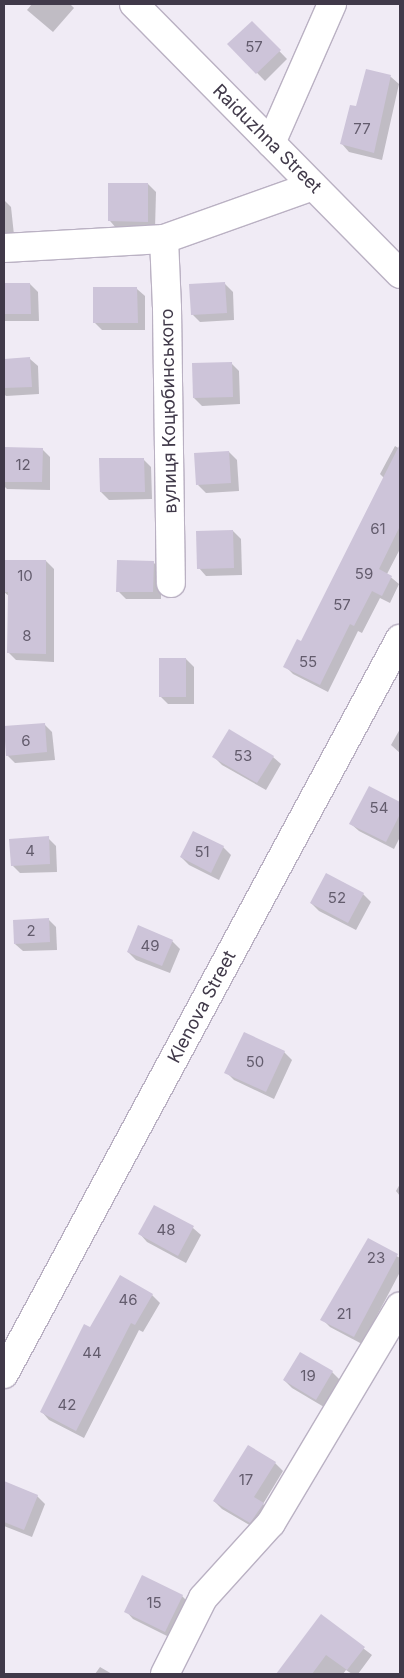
<!DOCTYPE html>
<meta charset="utf-8">
<style>
body{margin:0}
#map{position:relative;width:404px;height:1678px;overflow:hidden;background:#f0ebf5;font-family:Inter,sans-serif}
div>[style]{position:absolute}
[style*='--x']{left:calc(var(--x)*1px);top:calc(var(--y)*1px);width:calc(var(--w)*1px);rotate:calc(var(--a)*1deg)}
.shadow>*{inset:0;background:#0003}
.building>*{inset:0;background:#cdc4d9}
.roads{filter:drop-shadow(1px 0 #bab1c3) drop-shadow(-1px 0 #bab1c3) drop-shadow(0 1px #bab1c3) drop-shadow(0 -1px #bab1c3)}
.street>*{height:28px;margin:-14px;padding:0 14px;transform-origin:14px;border-radius:14px;background:#fff}
span{translate:-50% -50%;white-space:nowrap;text-align:center;line-height:1.15;-webkit-text-stroke:4px #fff;paint-order:stroke}
.number-label{font-size:15px;color:#635c6d}
.number-label span{-webkit-text-stroke-width:0}
.street-label{font-size:18px;color:#403949}
.frame{position:absolute;inset:0;border:5px solid #403949;pointer-events:none}
</style>
<div id="map">
<div class="shadow">
<div style="clip-path:polygon(32px 4px,70px 4px,74px 8px,53px 32px,27px 10px)"></div>
<div style="clip-path:polygon(252px 23px,287px 59px,265px 81px,229px 44px)"></div>
<div style="clip-path:polygon(367px 71px,391px 77px,399px 84px,382px 160px,349px 152px,342px 144px,357px 108px)"></div>
<div style="clip-path:polygon(148px 184px,156px 192px,155px 229px,117px 229px,110px 221px)"></div>
<div style="clip-path:polygon(4px 200px,11px 207px,14px 235px,4px 236px)"></div>
<div style="clip-path:polygon(4px 284px,30px 284px,38px 292px,39px 321px,4px 321px)"></div>
<div style="clip-path:polygon(225px 284px,233px 292px,234px 320px,200px 322px,192px 314px)"></div>
<div style="clip-path:polygon(137px 289px,145px 296px,145px 330px,102px 330px,95px 323px)"></div>
<div style="clip-path:polygon(30px 359px,38px 366px,39px 394px,6px 396px,4px 394px,4px 360px)"></div>
<div style="clip-path:polygon(231px 363px,239px 371px,240px 404px,202px 406px,194px 398px)"></div>
<div style="clip-path:polygon(395px 446px,400px 449px,400px 549px,387px 574px,399px 584px,390px 603px,380px 598px,362px 633px,358px 631px,328px 692px,293px 674px,285px 666px,302px 643px,384px 478px,380px 474px)"></div>
<div style="clip-path:polygon(4px 448px,42px 449px,50px 457px,50px 490px,7px 489px,4px 486px)"></div>
<div style="clip-path:polygon(229px 452px,237px 460px,239px 491px,206px 493px,198px 485px)"></div>
<div style="clip-path:polygon(143px 459px,151px 467px,152px 499px,109px 500px,101px 492px)"></div>
<div style="clip-path:polygon(233px 531px,241px 539px,242px 575px,206px 576px,199px 568px)"></div>
<div style="clip-path:polygon(46px 561px,54px 569px,54px 662px,16px 660px,8px 652px,10px 597px,4px 592px)"></div>
<div style="clip-path:polygon(153px 562px,161px 570px,161px 599px,126px 599px,118px 591px)"></div>
<div style="clip-path:polygon(186px 659px,194px 667px,194px 704px,168px 704px,160px 696px)"></div>
<div style="clip-path:polygon(44px 724px,52px 732px,55px 760px,15px 763px,7px 755px)"></div>
<div style="clip-path:polygon(400px 729px,400px 753px,391px 745px)"></div>
<div style="clip-path:polygon(214px 757px,273px 757px,281px 764px,266px 790px,222px 765px)"></div>
<div style="clip-path:polygon(369px 788px,400px 804px,400px 837px,394px 849px,359px 831px,351px 824px)"></div>
<div style="clip-path:polygon(48px 838px,56px 846px,57px 872px,20px 873px,12px 865px)"></div>
<div style="clip-path:polygon(223px 847px,231px 855px,219px 880px,189px 865px,181px 857px)"></div>
<div style="clip-path:polygon(363px 894px,371px 902px,356px 930px,319px 911px,311px 903px)"></div>
<div style="clip-path:polygon(48px 919px,56px 927px,57px 950px,23px 951px,15px 944px)"></div>
<div style="clip-path:polygon(172px 941px,180px 949px,170px 973px,136px 960px,128px 952px)"></div>
<div style="clip-path:polygon(284px 1052px,292px 1060px,274px 1099px,234px 1080px,226px 1072px)"></div>
<div style="clip-path:polygon(400px 1184px,400px 1196px,396px 1191px)"></div>
<div style="clip-path:polygon(193px 1228px,201px 1235px,186px 1263px,147px 1242px,140px 1234px)"></div>
<div style="clip-path:polygon(368px 1240px,400px 1258px,400px 1272px,362px 1344px,330px 1327px,322px 1319px)"></div>
<div style="clip-path:polygon(152px 1295px,160px 1303px,143px 1332px,139px 1330px,84px 1438px,49px 1420px,42px 1412px,91px 1329px)"></div>
<div style="clip-path:polygon(300px 1354px,332px 1372px,340px 1380px,324px 1407px,292px 1388px,284px 1380px)"></div>
<div style="clip-path:polygon(275px 1463px,283px 1471px,263px 1504px,271px 1512px,258px 1530px,222px 1509px,214px 1501px)"></div>
<div style="clip-path:polygon(4px 1482px,37px 1496px,45px 1504px,32px 1537px,4px 1526px)"></div>
<div style="clip-path:polygon(182px 1596px,190px 1604px,173px 1639px,133px 1619px,126px 1611px)"></div>
<div style="clip-path:polygon(321px 1616px,372px 1655px,358px 1674px,352px 1674px,346px 1670px,343px 1674px,278px 1674px)"></div>
<div style="clip-path:polygon(100px 1667px,112px 1674px,95px 1674px)"></div>
</div>
<div class="building">
<div style="clip-path:polygon(252px 21px,281px 50px,256px 74px,227px 44px)"></div>
<div style="clip-path:polygon(366px 69px,391px 75px,374px 153px,340px 144px,350px 105px,356px 106px)"></div>
<div style="clip-path:polygon(108px 183px,148px 183px,148px 222px,108px 221px)"></div>
<div style="clip-path:polygon(225px 282px,227px 313px,191px 315px,189px 284px)"></div>
<div style="clip-path:polygon(4px 283px,30px 283px,31px 314px,4px 314px)"></div>
<div style="clip-path:polygon(93px 287px,137px 287px,138px 323px,93px 323px)"></div>
<div style="clip-path:polygon(30px 357px,32px 387px,4px 388px,4px 359px)"></div>
<div style="clip-path:polygon(232px 362px,233px 397px,193px 398px,192px 363px)"></div>
<div style="clip-path:polygon(400px 444px,400px 526px,379px 569px,392px 576px,382px 596px,372px 591px,354px 626px,350px 624px,320px 685px,283px 667px,297px 639px,301px 641px)"></div>
<div style="clip-path:polygon(4px 447px,43px 448px,42px 482px,4px 482px)"></div>
<div style="clip-path:polygon(229px 451px,231px 483px,196px 485px,194px 453px)"></div>
<div style="clip-path:polygon(99px 458px,144px 458px,145px 492px,100px 492px)"></div>
<div style="clip-path:polygon(233px 530px,234px 568px,197px 569px,196px 531px)"></div>
<div style="clip-path:polygon(4px 560px,46px 560px,46px 654px,7px 653px,8px 592px,4px 592px)"></div>
<div style="clip-path:polygon(117px 560px,154px 561px,153px 592px,116px 592px)"></div>
<div style="clip-path:polygon(159px 658px,186px 658px,186px 697px,159px 697px)"></div>
<div style="clip-path:polygon(45px 723px,47px 752px,6px 756px,4px 726px)"></div>
<div style="clip-path:polygon(229px 729px,274px 756px,257px 783px,212px 757px)"></div>
<div style="clip-path:polygon(369px 786px,400px 802px,400px 814px,386px 842px,349px 824px)"></div>
<div style="clip-path:polygon(193px 831px,224px 846px,211px 873px,180px 857px)"></div>
<div style="clip-path:polygon(49px 836px,50px 864px,11px 866px,9px 839px)"></div>
<div style="clip-path:polygon(326px 873px,364px 893px,348px 923px,310px 903px)"></div>
<div style="clip-path:polygon(49px 918px,50px 942px,14px 944px,13px 920px)"></div>
<div style="clip-path:polygon(138px 925px,173px 940px,162px 966px,127px 952px)"></div>
<div style="clip-path:polygon(244px 1032px,285px 1051px,266px 1092px,224px 1073px)"></div>
<div style="clip-path:polygon(154px 1205px,194px 1226px,178px 1256px,138px 1234px)"></div>
<div style="clip-path:polygon(368px 1238px,398px 1254px,354px 1337px,320px 1320px)"></div>
<div style="clip-path:polygon(120px 1275px,153px 1294px,135px 1325px,131px 1323px,76px 1431px,40px 1412px,84px 1324px,90px 1327px)"></div>
<div style="clip-path:polygon(300px 1352px,333px 1371px,316px 1400px,283px 1380px)"></div>
<div style="clip-path:polygon(248px 1445px,276px 1462px,254px 1497px,264px 1503px,250px 1523px,213px 1501px)"></div>
<div style="clip-path:polygon(4px 1481px,38px 1495px,24px 1530px,4px 1522px)"></div>
<div style="clip-path:polygon(142px 1575px,183px 1595px,165px 1632px,124px 1612px)"></div>
<div style="clip-path:polygon(321px 1614px,365px 1647px,347px 1670px,326px 1655px,312px 1674px,276px 1674px)"></div>
</div>
<div class="roads">
<div class="street">
<div style="--x:134;--y:4;--w:379;--a:45.4"></div>
<div style="--x:271;--y:143;--w:152;--a:-66.3"></div>
<div style="--x:164;--y:239;--w:69;--a:87.5"></div>
<div style="--x:167;--y:308;--w:275;--a:89.2"></div>
<div style="--x:4;--y:248;--w:160;--a:-3.2"></div>
<div style="--x:164;--y:239;--w:158;--a:-19.6"></div>
<div style="--x:4;--y:1374;--w:835;--a:-61.69"></div>
<div style="--x:165;--y:1674;--w:85;--a:-63.4"></div>
<div style="--x:203;--y:1598;--w:101;--a:-47.8"></div>
<div style="--x:271;--y:1523;--w:252;--a:-59.2"></div>
</div>
</div>
<div class="number-label">
<span style="left:254px;top:47px">57</span>
<span style="left:362px;top:129px">77</span>
<span style="left:23px;top:465px">12</span>
<span style="left:378px;top:529px">61</span>
<span style="left:364px;top:574px">59</span>
<span style="left:25px;top:576px">10</span>
<span style="left:342px;top:605px">57</span>
<span style="left:27px;top:636px">8</span>
<span style="left:308px;top:662px">55</span>
<span style="left:26px;top:741px">6</span>
<span style="left:243px;top:756px">53</span>
<span style="left:379px;top:808px">54</span>
<span style="left:30px;top:851px">4</span>
<span style="left:202px;top:852px">51</span>
<span style="left:337px;top:898px">52</span>
<span style="left:31px;top:931px">2</span>
<span style="left:150px;top:946px">49</span>
<span style="left:255px;top:1062px">50</span>
<span style="left:166px;top:1230px">48</span>
<span style="left:376px;top:1258px">23</span>
<span style="left:128px;top:1300px">46</span>
<span style="left:344px;top:1314px">21</span>
<span style="left:92px;top:1353px">44</span>
<span style="left:308px;top:1376px">19</span>
<span style="left:67px;top:1405px">42</span>
<span style="left:246px;top:1480px">17</span>
<span style="left:154px;top:1603px">15</span>
</div>
<div class="street-label">
<span style="left:267px;top:139px;rotate:45deg">Raiduzhna Street</span>
<span style="left:169px;top:411px;rotate:-91deg">вулиця Коцюбинського</span>
<span style="left:202px;top:1007px;rotate:-62deg">Klenova Street</span>
</div>
<div class="frame"></div>
</div>
